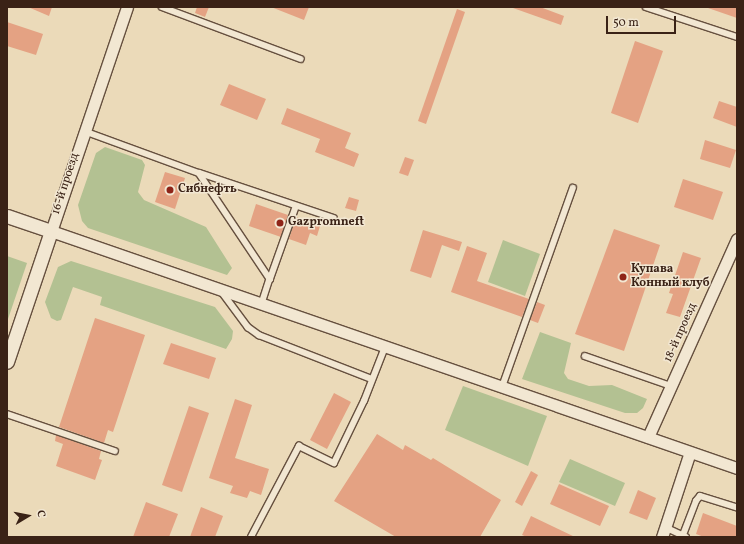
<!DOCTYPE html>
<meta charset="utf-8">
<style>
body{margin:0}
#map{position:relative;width:744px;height:544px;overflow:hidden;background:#ebdab9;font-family:Vollkorn,serif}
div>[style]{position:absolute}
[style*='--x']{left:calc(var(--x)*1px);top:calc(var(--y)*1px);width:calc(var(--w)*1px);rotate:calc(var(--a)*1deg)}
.green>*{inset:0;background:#b3c192}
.building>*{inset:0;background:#e4a283}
.roads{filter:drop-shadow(1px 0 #66503f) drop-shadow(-1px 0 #66503f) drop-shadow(0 1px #66503f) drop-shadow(0 -1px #66503f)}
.service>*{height:5.5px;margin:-2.75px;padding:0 2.75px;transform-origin:2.75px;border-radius:2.75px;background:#f2e7d2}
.minor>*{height:11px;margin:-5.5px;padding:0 5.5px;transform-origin:5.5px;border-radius:5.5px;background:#f2e7d2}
.tertiary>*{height:13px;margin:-6.5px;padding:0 6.5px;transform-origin:6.5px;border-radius:6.5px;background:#f2e7d2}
.dots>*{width:11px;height:11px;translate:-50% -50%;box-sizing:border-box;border:2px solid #f2e7d2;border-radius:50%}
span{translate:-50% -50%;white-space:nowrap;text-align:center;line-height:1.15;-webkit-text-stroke:3px #f2e7d2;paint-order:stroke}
.street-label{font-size:12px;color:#3a2216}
.poi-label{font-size:12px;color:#3a2216;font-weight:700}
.left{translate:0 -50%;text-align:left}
.frame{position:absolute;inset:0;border:8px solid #3a2216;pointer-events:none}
.north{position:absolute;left:8px;top:496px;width:40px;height:40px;-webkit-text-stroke:3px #f2e7d2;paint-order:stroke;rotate:80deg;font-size:11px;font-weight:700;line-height:16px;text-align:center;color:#3a2216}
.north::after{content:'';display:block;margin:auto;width:14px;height:18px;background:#3a2216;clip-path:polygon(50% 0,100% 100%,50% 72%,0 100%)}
.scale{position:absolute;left:606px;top:16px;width:70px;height:18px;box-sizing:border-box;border:2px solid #3a2216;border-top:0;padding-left:5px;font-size:12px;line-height:14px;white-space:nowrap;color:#3a2216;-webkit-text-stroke:3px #f2e7d2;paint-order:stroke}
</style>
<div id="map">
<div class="green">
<div style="clip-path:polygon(105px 147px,142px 160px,145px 165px,138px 192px,144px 200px,206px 227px,232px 268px,227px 275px,88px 228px,82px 221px,78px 205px,96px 153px)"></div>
<div style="clip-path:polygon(503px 240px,540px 254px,525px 296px,488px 282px)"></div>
<div style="clip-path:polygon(7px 256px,27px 263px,7px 322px)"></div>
<div style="clip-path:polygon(71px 261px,215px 307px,233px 331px,232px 339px,226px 349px,100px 305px,102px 297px,73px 287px,61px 320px,57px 321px,51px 318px,45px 302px,58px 267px)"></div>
<div style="clip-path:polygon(540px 332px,571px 343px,564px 373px,568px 379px,589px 386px,612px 385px,647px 399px,643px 408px,637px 413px,625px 413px,522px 379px)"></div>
<div style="clip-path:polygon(463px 386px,547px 416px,528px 466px,445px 430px)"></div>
<div style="clip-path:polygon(570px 459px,625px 483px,615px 506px,559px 482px)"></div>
</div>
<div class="building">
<div style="clip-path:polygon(28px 7px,52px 7px,49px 16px)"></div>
<div style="clip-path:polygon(197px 7px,209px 7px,205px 17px,195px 13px)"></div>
<div style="clip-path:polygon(271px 7px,309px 7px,304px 20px)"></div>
<div style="clip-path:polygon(540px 7px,564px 16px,561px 25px,513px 8px)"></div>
<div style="clip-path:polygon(708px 7px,737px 7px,737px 18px,708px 8px)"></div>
<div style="clip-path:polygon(457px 9px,465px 12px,426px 124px,418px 121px)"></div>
<div style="clip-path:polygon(7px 22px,43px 34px,36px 55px,7px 46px)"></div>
<div style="clip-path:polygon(635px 41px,663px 51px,638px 123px,611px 113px)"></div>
<div style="clip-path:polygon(229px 84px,266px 99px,257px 120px,220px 105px)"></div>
<div style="clip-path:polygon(719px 101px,737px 107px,737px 127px,713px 118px)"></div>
<div style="clip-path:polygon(287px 108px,351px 133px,345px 148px,359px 154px,354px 167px,315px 152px,320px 139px,281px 124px)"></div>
<div style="clip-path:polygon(705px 140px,736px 150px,730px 168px,700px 159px)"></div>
<div style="clip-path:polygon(405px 157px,414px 160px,408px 176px,399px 173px)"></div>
<div style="clip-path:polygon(165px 172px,185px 178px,175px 209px,155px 202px)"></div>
<div style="clip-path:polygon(683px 179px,723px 192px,713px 220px,674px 207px)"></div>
<div style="clip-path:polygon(349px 197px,359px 200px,356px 211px,345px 208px)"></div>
<div style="clip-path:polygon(256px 204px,288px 215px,281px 237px,249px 226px)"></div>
<div style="clip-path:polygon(296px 217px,320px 226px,317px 236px,310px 233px,306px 245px,289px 239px)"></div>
<div style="clip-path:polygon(614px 229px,660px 245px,624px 351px,575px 334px)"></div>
<div style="clip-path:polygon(423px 230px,462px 242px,459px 251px,442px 245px,431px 278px,410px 271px)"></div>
<div style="clip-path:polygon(467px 246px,487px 253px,477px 281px,529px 299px,522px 317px,451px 292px)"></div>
<div style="clip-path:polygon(683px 252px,701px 258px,680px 317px,666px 313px,673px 294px,669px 293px)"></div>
<div style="clip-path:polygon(537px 302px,545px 305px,538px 323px,530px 320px)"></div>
<div style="clip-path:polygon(95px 318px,145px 335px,113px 432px,108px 430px,104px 443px,59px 427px)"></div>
<div style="clip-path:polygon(171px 343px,216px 358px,209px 379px,163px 364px)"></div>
<div style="clip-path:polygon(334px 393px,351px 402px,327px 449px,310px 440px)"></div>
<div style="clip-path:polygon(235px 399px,252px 405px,235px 458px,269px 469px,261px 495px,250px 491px,247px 498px,230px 493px,233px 486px,209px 478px)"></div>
<div style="clip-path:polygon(189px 406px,209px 413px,182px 492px,162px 485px)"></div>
<div style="clip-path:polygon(377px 434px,403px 450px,405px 445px,431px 460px,433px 458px,501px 500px,480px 537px,396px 537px,334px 501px)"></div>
<div style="clip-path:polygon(56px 435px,101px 451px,99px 459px,102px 460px,95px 480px,56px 466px,63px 444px,55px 441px)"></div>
<div style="clip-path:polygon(531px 471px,538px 475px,522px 506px,515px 502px)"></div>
<div style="clip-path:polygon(559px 484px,609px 506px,600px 526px,550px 504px)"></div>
<div style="clip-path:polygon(638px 490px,656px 498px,647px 520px,629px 513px)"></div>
<div style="clip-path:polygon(146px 502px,178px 514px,169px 537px,133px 537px)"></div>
<div style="clip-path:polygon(201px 507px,223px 516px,215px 537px,190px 537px)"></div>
<div style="clip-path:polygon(703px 513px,737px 526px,737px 537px,704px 537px,696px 534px)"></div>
<div style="clip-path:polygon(531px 516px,575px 537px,527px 537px,522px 535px)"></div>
</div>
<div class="roads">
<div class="service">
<div style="--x:162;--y:7;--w:148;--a:20.5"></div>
<div style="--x:646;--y:7;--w:96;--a:18.2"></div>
<div style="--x:84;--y:131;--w:122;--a:20.1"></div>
<div style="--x:199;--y:173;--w:128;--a:56.2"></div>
<div style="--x:270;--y:279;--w:26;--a:108"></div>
<div style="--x:200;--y:173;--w:141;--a:18.6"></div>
<div style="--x:270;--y:279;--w:77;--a:-70.4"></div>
<div style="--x:222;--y:292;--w:44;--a:53.4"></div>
<div style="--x:248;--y:327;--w:14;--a:36"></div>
<div style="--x:259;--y:335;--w:121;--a:21.3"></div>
<div style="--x:585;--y:356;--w:91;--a:19.2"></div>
<div style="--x:502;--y:387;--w:211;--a:-70.4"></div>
<div style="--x:7;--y:414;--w:114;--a:18.9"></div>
<div style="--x:665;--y:527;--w:23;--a:25"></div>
<div style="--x:683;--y:535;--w:36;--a:-69"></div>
<div style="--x:696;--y:501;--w:6;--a:-51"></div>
<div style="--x:700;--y:496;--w:39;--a:17"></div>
<div style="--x:251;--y:537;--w:103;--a:-62.2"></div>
<div style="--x:299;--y:446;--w:39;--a:26"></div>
<div style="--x:334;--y:463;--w:69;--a:-64.2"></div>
<div style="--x:364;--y:401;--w:58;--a:-68.7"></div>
</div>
<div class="minor">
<div style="--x:127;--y:7;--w:237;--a:108.7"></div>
<div style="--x:51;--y:231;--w:726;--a:19.06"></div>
<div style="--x:648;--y:437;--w:217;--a:-65.8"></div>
<div style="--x:662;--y:537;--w:89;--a:-71.8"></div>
</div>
<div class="tertiary">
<div style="--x:7;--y:216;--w:46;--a:18.8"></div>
<div style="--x:51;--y:231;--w:138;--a:108.6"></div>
</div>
</div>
<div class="dots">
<div style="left:170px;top:190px;background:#8f2418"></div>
<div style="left:280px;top:223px;background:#8f2418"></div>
<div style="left:623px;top:277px;background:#8f2418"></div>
</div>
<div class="street-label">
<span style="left:66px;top:184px;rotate:-72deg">16-й проезд</span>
<span style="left:681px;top:333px;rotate:-66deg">18-й проезд</span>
</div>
<div class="poi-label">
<span class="left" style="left:178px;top:190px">Сибнефть</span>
<span class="left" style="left:288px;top:223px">Gazpromneft</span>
<span class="left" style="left:631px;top:277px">Купава<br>Конный клуб</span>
</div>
<div class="frame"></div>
<div class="north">С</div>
<div class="scale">50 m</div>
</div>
